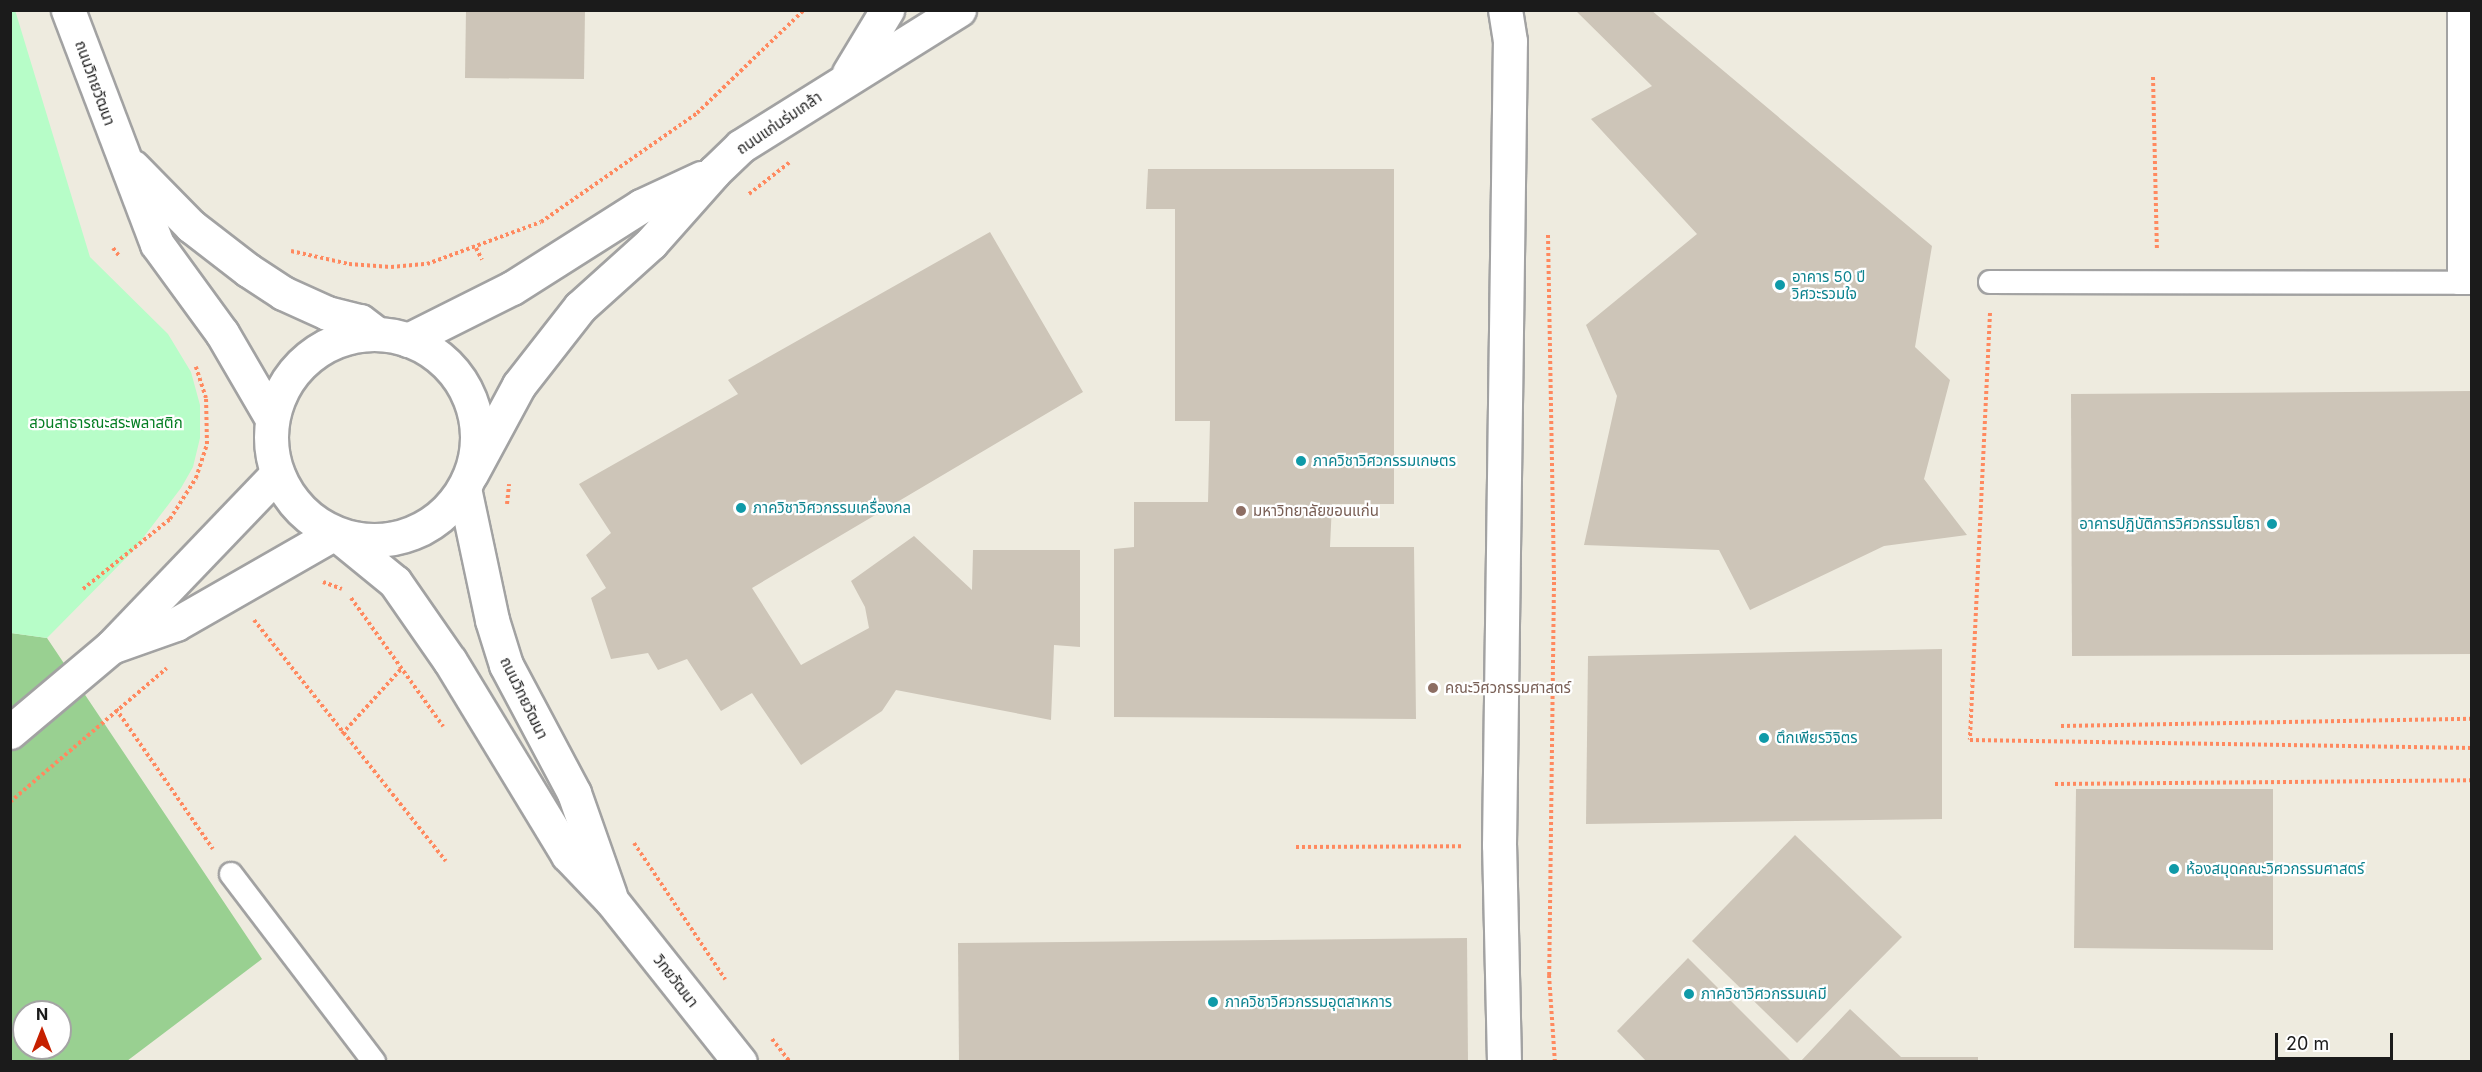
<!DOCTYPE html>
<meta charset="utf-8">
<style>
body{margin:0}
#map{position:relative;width:2482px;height:1072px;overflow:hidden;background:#eeebdf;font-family:Inter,"Noto Sans Thai",sans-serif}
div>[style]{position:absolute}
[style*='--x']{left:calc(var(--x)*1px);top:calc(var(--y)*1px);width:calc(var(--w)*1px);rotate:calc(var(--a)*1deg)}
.forest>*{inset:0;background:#99d091}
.park>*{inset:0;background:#b7fdc8}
.building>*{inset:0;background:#cdc5b8}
.path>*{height:4px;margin-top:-2px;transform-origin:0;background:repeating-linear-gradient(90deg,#ff895f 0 3px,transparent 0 6px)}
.roads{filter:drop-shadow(2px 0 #a2a2a2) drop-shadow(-2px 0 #a2a2a2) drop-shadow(0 2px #a2a2a2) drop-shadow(0 -2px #a2a2a2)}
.service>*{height:22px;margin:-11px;padding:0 11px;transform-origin:11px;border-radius:11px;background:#fff}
.minor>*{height:33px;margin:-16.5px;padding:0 16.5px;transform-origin:16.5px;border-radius:16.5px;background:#fff}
.minor>.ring{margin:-16.5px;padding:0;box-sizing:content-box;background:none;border:33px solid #fff;border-radius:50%}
.dots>*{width:16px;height:16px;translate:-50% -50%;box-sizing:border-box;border:3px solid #fff;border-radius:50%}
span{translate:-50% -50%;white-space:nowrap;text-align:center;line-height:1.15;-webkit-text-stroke:4.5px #fff;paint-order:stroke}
.street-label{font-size:15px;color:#1b1b1b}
.culture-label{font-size:15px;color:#0d838f}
.left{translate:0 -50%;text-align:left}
.right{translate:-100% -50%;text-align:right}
.park-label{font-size:15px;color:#047e22}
.education-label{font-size:15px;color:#785e54}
.frame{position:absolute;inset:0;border:12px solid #1b1b1b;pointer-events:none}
.north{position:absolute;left:12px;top:1000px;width:60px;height:60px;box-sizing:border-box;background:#fff;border:2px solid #a4a4a4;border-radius:50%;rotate:0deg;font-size:16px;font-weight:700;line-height:24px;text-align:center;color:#1b1b1b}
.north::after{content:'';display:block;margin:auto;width:21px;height:27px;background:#c62000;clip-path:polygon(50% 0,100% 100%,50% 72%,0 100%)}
.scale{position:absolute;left:2275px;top:1033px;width:118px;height:27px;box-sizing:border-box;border:3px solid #1b1b1b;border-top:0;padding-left:8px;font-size:18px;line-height:21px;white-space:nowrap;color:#1b1b1b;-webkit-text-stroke:4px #fff;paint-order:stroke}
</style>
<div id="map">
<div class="forest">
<div style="clip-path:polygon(evenodd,11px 633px,47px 638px,262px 959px,127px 1061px,11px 1062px,11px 633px,24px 1012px,60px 1012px,60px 1048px,24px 1048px,24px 1012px)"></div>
</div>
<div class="park">
<div style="clip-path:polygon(15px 10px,90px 257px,168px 334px,191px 372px,200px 405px,200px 438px,193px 467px,181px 488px,133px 551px,47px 638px,11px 633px,10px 11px)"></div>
</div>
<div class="building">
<div style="clip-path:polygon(466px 10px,585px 10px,584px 79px,465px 78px)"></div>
<div style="clip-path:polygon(1575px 10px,1651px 10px,1932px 246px,1915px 347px,1950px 380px,1924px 479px,1967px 535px,1884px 546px,1750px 610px,1719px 550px,1584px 545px,1617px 396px,1586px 325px,1697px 234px,1591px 119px,1652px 86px)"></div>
<div style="clip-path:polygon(1148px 169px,1394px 169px,1394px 504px,1332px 504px,1330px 547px,1414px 547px,1416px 719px,1114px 717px,1114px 549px,1134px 547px,1134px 502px,1208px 502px,1210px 421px,1175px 421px,1175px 209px,1146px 209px)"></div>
<div style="clip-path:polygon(990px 232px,1083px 392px,752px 588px,801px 665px,869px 628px,865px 607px,851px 581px,914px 536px,972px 590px,973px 550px,1080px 550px,1080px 647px,1054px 645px,1051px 720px,896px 690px,882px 711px,801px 765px,752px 693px,721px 711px,687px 659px,658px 670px,648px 653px,611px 659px,591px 598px,606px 588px,586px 555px,611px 533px,579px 484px,738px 394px,728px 380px)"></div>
<div style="clip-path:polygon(2472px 391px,2472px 654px,2072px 656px,2071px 394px)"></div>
<div style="clip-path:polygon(1942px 649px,1942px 819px,1586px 824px,1588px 656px)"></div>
<div style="clip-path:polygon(2076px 789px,2273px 789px,2273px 950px,2074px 948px)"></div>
<div style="clip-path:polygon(1795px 835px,1902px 937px,1797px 1043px,1692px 941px)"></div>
<div style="clip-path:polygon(1467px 938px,1468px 1062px,959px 1062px,958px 943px)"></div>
<div style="clip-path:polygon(1688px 958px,1792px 1062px,1647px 1062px,1617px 1031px)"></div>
<div style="clip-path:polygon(1850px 1009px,1901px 1057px,1978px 1057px,1978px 1062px,1800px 1062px)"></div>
</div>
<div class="path">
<div style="--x:2153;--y:77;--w:173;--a:88.7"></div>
<div style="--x:749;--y:194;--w:52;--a:-38"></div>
<div style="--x:1548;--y:235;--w:347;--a:89"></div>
<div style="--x:1554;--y:582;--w:393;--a:90.7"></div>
<div style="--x:1549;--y:975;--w:87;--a:86.1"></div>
<div style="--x:113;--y:248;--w:11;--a:52"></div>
<div style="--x:476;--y:248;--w:13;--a:63"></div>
<div style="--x:291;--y:251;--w:59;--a:12.6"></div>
<div style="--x:349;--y:264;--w:42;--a:4.1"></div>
<div style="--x:391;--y:267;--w:36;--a:-5"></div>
<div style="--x:427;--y:264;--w:121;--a:-20.2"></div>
<div style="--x:541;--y:222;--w:190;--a:-34.9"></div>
<div style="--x:697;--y:113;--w:149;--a:-43.9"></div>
<div style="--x:1990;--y:313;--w:427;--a:92.7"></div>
<div style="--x:1970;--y:740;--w:502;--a:0.91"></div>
<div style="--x:507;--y:504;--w:20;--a:-84"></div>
<div style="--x:323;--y:582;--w:20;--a:20"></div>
<div style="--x:83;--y:589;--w:112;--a:-38.8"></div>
<div style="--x:170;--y:519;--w:49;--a:-57.6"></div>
<div style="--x:196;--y:478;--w:36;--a:-72"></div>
<div style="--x:207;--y:444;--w:46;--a:-91.2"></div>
<div style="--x:206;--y:398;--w:33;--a:-108"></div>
<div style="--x:351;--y:598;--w:158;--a:54.3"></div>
<div style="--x:254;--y:620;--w:308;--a:51.5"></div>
<div style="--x:116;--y:709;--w:170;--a:55.3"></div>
<div style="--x:2061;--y:726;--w:411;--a:-1"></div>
<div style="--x:342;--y:734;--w:88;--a:-47.8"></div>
<div style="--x:2055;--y:784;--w:417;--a:-0.5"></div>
<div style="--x:10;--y:802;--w:206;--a:-40.5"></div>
<div style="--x:634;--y:843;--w:164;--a:56.2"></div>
<div style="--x:1296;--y:847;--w:166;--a:-0.3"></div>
<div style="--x:772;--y:1039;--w:29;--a:52"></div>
</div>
<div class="roads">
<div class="service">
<div style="--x:2459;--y:10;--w:273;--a:90"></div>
<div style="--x:2459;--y:283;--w:13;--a:0"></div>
<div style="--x:1990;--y:282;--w:469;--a:0.1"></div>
<div style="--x:231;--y:874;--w:236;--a:52.7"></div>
</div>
<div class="minor">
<div style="--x:68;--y:10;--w:250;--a:69.2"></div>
<div style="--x:157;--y:244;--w:110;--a:53.9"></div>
<div style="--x:222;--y:333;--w:99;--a:59.8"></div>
<div style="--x:849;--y:73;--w:74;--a:-58.9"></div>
<div style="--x:133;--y:167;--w:83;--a:45.5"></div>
<div style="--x:191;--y:226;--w:72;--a:37.7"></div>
<div style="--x:248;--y:270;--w:42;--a:33.3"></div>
<div style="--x:283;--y:293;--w:48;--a:24.4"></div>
<div style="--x:327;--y:313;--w:34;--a:14"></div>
<div style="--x:360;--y:321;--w:21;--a:37"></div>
<div class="ring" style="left:271px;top:334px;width:173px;height:173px"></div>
<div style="--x:408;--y:340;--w:116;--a:-26.6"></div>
<div style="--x:512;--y:288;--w:153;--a:-32.4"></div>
<div style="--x:641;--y:206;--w:66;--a:-25"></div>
<div style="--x:471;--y:474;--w:101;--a:-61.7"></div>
<div style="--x:519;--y:385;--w:99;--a:-52"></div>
<div style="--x:580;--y:307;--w:96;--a:-42"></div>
<div style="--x:651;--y:243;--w:95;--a:-48.4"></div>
<div style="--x:714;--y:172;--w:37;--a:-44"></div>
<div style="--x:741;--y:146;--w:257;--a:-32"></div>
<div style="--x:464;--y:488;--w:135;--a:78"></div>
<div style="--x:492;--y:620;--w:47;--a:72.7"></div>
<div style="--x:506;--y:665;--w:145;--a:62"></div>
<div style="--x:574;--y:793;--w:108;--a:70.6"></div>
<div style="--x:111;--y:647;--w:69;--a:-19.5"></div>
<div style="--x:176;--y:624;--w:183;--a:-29.8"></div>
<div style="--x:335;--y:533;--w:77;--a:39.2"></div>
<div style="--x:395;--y:582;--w:96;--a:55.2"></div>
<div style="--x:450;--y:661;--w:227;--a:58.7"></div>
<div style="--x:568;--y:855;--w:62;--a:46.3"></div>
<div style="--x:611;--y:900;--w:207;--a:51.5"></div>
<div style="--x:10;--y:732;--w:132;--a:-40.1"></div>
<div style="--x:111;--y:647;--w:240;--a:-46.2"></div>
<div style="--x:1504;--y:1062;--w:217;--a:-91.3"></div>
<div style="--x:1499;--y:845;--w:804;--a:-89.22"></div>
<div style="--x:1510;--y:41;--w:31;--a:-99"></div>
</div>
</div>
<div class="dots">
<div style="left:1780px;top:285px;background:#0f9aa8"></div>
<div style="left:1301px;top:461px;background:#0f9aa8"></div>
<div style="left:741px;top:508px;background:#0f9aa8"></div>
<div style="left:1241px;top:511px;background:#8d6e63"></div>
<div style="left:2272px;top:524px;background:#0f9aa8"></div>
<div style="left:1433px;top:688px;background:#8d6e63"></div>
<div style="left:1764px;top:738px;background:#0f9aa8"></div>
<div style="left:2174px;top:869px;background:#0f9aa8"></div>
<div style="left:1689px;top:994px;background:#0f9aa8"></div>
<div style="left:1213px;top:1002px;background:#0f9aa8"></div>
</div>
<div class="street-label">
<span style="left:95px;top:83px;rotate:70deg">ถนนวิทยวัฒนา</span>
<span style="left:779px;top:123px;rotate:-34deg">ถนนแก่นร่มเกล้า</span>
<span style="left:524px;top:698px;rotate:64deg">ถนนวิทยวัฒนา</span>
<span style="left:676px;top:981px;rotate:52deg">วิทยวัฒนา</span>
</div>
<div class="culture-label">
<span class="left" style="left:1792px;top:285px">อาคาร 50 ปี<br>วิศวะรวมใจ</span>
<span class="left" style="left:1313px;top:461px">ภาควิชาวิศวกรรมเกษตร</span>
<span class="left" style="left:753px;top:508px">ภาควิชาวิศวกรรมเครื่องกล</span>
<span class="right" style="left:2260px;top:524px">อาคารปฏิบัติการวิศวกรรมโยธา</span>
<span class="left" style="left:1776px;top:738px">ตึกเพียรวิจิตร</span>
<span class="left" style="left:2186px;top:869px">ห้องสมุดคณะวิศวกรรมศาสตร์</span>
<span class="left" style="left:1701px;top:994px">ภาควิชาวิศวกรรมเคมี</span>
<span class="left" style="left:1225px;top:1002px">ภาควิชาวิศวกรรมอุตสาหการ</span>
</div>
<div class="park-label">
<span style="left:106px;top:423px">สวนสาธารณะสระพลาสติก</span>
</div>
<div class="education-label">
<span class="left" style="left:1253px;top:511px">มหาวิทยาลัยขอนแก่น</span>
<span class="left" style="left:1445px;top:688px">คณะวิศวกรรมศาสตร์</span>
</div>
<div class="frame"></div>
<div class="north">N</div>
<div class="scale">20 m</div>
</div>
